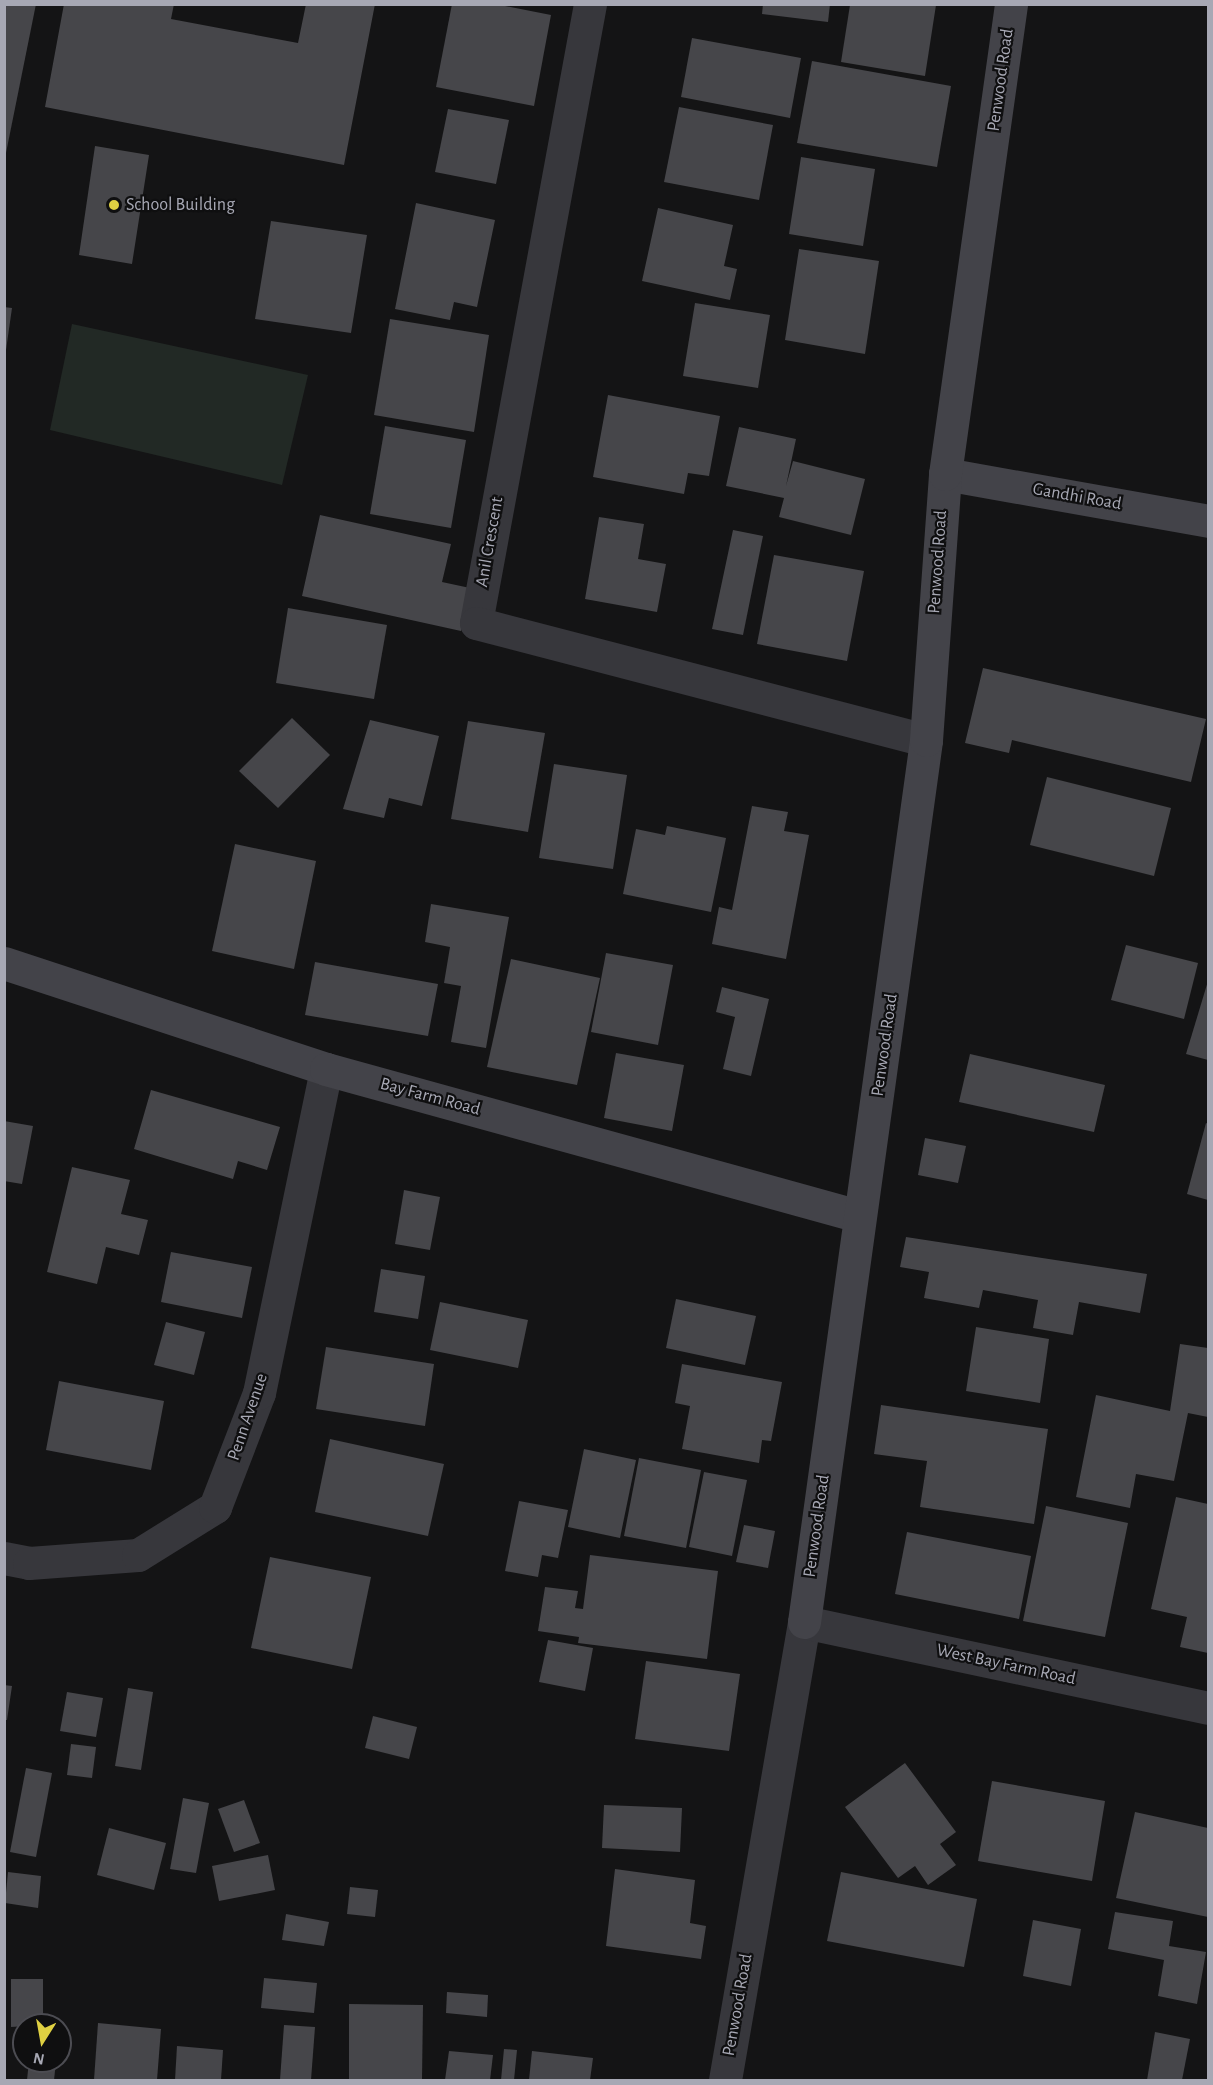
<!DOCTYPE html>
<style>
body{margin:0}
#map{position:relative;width:1213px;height:2085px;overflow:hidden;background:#141415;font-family:"Alegreya Sans",sans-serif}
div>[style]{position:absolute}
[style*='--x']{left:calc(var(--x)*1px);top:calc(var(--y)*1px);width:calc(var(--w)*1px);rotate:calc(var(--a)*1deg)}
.green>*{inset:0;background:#222925}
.building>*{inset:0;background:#46464a}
.street>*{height:33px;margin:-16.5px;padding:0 16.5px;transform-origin:16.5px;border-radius:16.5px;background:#37373c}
.secondary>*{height:33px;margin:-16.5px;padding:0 16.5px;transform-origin:16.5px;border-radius:16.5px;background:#434349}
.dots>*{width:16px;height:16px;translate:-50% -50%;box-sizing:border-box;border:3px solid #0f0f10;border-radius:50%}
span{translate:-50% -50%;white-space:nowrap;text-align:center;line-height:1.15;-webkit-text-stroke:4.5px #0f0f10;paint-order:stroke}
.street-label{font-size:18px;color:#a7a8b4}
.poi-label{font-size:18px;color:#a7a8b4}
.left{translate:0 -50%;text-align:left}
.frame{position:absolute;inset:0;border:6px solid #a7a8b4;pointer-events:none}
.north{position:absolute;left:12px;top:2013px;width:60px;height:60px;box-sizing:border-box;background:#0f0f10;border:2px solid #4c4c52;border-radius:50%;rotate:191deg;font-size:16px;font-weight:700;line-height:24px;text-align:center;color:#a7a8b4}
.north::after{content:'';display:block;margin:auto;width:21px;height:27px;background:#dfd042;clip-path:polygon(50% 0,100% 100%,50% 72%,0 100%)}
</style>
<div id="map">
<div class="green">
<div style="clip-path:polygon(72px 324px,308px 375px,282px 485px,50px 430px)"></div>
</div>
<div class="building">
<div style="clip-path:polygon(4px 4px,36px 4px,6px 153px,4px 153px)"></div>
<div style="clip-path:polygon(64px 4px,174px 4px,171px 19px,298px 43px,306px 4px,375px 4px,344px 165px,45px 107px)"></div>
<div style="clip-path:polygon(452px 4px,495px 4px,551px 15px,534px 106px,436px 87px)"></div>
<div style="clip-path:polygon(763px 4px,830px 4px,828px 22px,762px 14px)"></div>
<div style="clip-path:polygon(850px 5px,936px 5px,925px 76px,841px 62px)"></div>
<div style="clip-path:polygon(692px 38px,801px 58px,790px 118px,681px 97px)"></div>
<div style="clip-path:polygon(812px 61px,951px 86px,937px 167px,797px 143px)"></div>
<div style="clip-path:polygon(679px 107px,773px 125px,759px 200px,664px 182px)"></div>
<div style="clip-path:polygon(448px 109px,509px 120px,496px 184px,435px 172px)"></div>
<div style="clip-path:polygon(95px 146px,149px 155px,132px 264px,79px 255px)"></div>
<div style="clip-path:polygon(801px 157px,875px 169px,863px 246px,789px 234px)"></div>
<div style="clip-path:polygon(416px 203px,495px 220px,477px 307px,454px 302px,450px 320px,395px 309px)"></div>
<div style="clip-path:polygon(658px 208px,733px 225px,724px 266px,737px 269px,730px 300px,642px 281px)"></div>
<div style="clip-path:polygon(271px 221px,367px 235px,351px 333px,255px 319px)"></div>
<div style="clip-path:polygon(799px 249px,879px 261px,865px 354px,785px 340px)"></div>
<div style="clip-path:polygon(695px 303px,770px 315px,758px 388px,683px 376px)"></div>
<div style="clip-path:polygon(4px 307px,12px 308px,6px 350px,4px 350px)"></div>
<div style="clip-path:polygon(390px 319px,489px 335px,474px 432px,374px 415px)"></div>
<div style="clip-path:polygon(608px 395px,720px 416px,709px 476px,688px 473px,684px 494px,593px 477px)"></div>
<div style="clip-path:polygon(385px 426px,466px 440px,451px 528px,370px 514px)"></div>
<div style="clip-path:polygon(739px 427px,796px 439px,786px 486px,793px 461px,865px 479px,851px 535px,779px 517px,784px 498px,726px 486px)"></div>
<div style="clip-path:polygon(320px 515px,451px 544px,442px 582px,470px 588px,461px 631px,302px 596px)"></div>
<div style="clip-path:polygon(599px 517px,644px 524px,638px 559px,666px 564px,657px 612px,585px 599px)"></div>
<div style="clip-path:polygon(733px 530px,763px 536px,743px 635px,712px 629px)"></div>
<div style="clip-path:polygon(774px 555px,864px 571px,847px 661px,757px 644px)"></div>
<div style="clip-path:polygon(288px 608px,387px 625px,374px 699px,276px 683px)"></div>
<div style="clip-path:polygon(983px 668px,1206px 719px,1191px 782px,1012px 740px,1009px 753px,965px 743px)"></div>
<div style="clip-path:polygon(292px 718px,330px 755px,278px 808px,239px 771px)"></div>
<div style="clip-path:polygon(370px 720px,439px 736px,422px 806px,389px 798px,384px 818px,343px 809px)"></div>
<div style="clip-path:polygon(468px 721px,545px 733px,528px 832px,451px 819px)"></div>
<div style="clip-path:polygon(554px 764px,627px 775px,613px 869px,539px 858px)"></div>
<div style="clip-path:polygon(1047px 777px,1171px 808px,1154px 876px,1030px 845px)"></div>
<div style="clip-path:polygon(752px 806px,788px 812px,784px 831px,809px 835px,786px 959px,712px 944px,719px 907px,732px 910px)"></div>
<div style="clip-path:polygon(667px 826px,726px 838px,711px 912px,623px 894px,636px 829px,665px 835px)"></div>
<div style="clip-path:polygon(235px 844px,316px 861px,294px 969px,212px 951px)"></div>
<div style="clip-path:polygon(431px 904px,509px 917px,486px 1048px,451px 1042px,461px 986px,444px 983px,450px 947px,425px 942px)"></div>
<div style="clip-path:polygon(1126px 945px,1198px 963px,1184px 1019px,1111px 1000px)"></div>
<div style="clip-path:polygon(606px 953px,673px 965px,658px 1045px,591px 1032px)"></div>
<div style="clip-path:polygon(511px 959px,600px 978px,577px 1085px,487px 1067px)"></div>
<div style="clip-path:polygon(315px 962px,438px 984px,428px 1036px,305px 1015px)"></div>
<div style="clip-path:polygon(1208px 981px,1208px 1060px,1186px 1054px)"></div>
<div style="clip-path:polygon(722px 987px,769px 999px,751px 1076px,723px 1069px,735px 1017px,716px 1012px)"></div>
<div style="clip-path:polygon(616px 1053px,684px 1065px,672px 1131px,604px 1118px)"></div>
<div style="clip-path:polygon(970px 1054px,1105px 1085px,1094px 1132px,959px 1102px)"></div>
<div style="clip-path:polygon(151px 1090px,280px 1127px,267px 1170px,238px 1161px,233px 1179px,134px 1149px)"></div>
<div style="clip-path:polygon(4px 1121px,33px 1126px,22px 1184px,4px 1181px)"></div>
<div style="clip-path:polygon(1206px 1123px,1208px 1124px,1208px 1200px,1187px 1194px)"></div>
<div style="clip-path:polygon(925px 1138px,966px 1146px,958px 1183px,918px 1175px)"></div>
<div style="clip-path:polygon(72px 1167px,130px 1180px,121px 1214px,148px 1220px,139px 1255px,106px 1247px,97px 1284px,47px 1272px)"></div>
<div style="clip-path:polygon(404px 1190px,440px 1197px,430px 1250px,395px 1244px)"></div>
<div style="clip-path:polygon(906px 1237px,1147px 1274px,1140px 1313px,1079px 1302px,1073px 1335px,1033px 1328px,1038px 1300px,983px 1290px,979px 1308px,924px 1298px,929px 1272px,900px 1267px)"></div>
<div style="clip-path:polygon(171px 1252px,252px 1267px,242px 1318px,161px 1302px)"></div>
<div style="clip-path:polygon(381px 1269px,425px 1276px,418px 1319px,374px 1312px)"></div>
<div style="clip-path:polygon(676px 1299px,756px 1316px,745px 1365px,666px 1348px)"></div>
<div style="clip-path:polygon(440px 1302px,528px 1320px,518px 1368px,430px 1350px)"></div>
<div style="clip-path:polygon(166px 1322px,205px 1332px,194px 1375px,154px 1365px)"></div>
<div style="clip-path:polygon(976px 1327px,1049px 1339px,1040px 1403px,966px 1391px)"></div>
<div style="clip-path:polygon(1180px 1344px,1208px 1348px,1208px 1417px,1188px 1413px,1174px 1481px,1136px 1474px,1130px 1508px,1076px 1497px,1096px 1395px,1170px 1411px)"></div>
<div style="clip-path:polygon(326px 1347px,434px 1364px,425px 1426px,316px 1409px)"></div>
<div style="clip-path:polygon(682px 1364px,782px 1382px,771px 1441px,762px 1440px,759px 1463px,682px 1449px,690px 1406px,675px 1403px)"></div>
<div style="clip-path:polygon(59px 1381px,164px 1401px,151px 1470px,46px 1450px)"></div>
<div style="clip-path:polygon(881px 1405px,1048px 1429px,1034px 1524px,920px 1507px,927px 1461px,874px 1454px)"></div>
<div style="clip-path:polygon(330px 1439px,444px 1464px,428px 1536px,315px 1512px)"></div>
<div style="clip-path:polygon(584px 1449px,636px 1460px,620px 1538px,568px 1527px)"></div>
<div style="clip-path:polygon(639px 1458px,701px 1470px,686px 1548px,624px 1536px)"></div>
<div style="clip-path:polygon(704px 1472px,747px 1480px,732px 1556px,689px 1547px)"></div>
<div style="clip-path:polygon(1176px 1497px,1208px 1504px,1208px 1653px,1180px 1647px,1187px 1617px,1151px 1609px)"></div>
<div style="clip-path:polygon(519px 1501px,568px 1510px,558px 1558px,542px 1555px,538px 1577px,505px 1571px)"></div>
<div style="clip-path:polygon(1046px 1506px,1128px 1523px,1105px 1637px,1023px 1621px)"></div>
<div style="clip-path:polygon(744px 1525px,775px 1531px,768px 1568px,736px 1562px)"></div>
<div style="clip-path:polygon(907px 1532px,1031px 1556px,1019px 1619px,895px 1594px)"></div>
<div style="clip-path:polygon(590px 1555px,718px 1571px,707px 1659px,578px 1643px,579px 1637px,538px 1631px,545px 1587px,578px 1591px,575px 1608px,583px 1609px)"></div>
<div style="clip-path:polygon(270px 1557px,371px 1577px,352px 1669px,251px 1648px)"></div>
<div style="clip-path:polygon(548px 1640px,593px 1648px,585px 1691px,539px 1682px)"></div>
<div style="clip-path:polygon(646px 1661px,740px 1674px,729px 1751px,635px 1739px)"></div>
<div style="clip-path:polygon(4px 1685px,12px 1686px,7px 1720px,4px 1720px)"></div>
<div style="clip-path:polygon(128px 1688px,153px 1692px,141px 1770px,115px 1766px)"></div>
<div style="clip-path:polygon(67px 1692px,103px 1698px,96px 1737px,60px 1731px)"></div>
<div style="clip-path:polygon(373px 1716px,417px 1727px,409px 1759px,365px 1748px)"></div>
<div style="clip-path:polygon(71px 1744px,96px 1747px,92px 1778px,67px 1775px)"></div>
<div style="clip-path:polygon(905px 1763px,956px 1832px,940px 1844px,956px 1865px,928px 1885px,915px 1866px,898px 1878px,845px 1807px)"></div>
<div style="clip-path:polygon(26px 1768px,52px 1773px,36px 1857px,10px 1852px)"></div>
<div style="clip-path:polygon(992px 1781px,1105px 1801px,1092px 1881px,978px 1861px)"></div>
<div style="clip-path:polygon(183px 1798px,209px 1803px,196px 1873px,170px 1869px)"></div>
<div style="clip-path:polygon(244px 1800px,260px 1843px,234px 1852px,218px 1809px)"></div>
<div style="clip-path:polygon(604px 1805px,682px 1808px,680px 1852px,602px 1848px)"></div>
<div style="clip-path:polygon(1135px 1812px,1208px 1828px,1208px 1917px,1116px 1898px)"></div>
<div style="clip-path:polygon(109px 1828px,166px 1843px,154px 1890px,97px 1875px)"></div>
<div style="clip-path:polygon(268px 1855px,275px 1890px,219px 1901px,212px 1866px)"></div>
<div style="clip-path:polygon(615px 1869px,695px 1880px,690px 1923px,706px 1926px,701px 1959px,606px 1946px)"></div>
<div style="clip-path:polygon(8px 1872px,41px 1876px,38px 1908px,5px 1903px)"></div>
<div style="clip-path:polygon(841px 1872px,977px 1899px,964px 1967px,827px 1941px)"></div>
<div style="clip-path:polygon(350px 1887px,378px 1890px,375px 1917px,347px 1914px)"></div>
<div style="clip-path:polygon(1115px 1912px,1173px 1921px,1169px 1946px,1206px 1952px,1197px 2004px,1158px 1996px,1164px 1960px,1108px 1949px)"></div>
<div style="clip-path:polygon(286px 1914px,329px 1922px,324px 1946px,282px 1940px)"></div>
<div style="clip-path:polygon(1033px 1920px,1081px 1929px,1071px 1986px,1023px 1976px)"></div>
<div style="clip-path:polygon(264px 1978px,317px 1983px,314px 2013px,261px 2008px)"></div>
<div style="clip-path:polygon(11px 1979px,43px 1979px,43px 2025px,11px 2027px)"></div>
<div style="clip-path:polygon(447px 1992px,488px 1995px,487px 2017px,446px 2013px)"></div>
<div style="clip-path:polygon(349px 2004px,423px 2005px,422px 2080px,349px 2080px)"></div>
<div style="clip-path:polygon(98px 2023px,161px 2029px,157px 2080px,94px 2080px)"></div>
<div style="clip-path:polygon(284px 2025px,315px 2027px,311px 2080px,280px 2080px)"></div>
<div style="clip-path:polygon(1155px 2032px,1190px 2039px,1182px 2080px,1147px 2080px)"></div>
<div style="clip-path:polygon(177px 2046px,223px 2050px,221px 2080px,175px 2080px)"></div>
<div style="clip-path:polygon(504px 2049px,517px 2050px,514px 2080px,501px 2080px)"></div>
<div style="clip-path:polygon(449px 2051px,493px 2055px,490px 2080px,445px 2080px)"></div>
<div style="clip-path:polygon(532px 2051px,593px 2058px,590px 2080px,529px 2080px)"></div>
<div style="clip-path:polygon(29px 2061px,56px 2062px,54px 2080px,27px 2080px)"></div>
</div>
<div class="street">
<div style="--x:590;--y:4;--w:629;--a:100.44"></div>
<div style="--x:476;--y:623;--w:465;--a:14.6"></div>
<div style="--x:4;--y:1558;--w:25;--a:11"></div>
<div style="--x:29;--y:1563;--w:109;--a:-4.2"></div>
<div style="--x:138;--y:1555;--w:91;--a:-31.9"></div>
<div style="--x:215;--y:1507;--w:122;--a:-68.9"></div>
<div style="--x:259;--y:1393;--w:331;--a:-78.3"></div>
<div style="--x:725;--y:2080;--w:465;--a:-80.2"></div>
<div style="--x:804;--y:1622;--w:413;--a:12"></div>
</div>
<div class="secondary">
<div style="--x:945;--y:474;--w:267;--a:10.1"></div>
<div style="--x:4;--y:963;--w:339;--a:18.2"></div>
<div style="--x:326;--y:1069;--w:553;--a:15.42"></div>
<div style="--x:804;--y:1622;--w:890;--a:-82.12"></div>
<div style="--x:926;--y:740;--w:267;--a:-85.9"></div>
<div style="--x:945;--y:474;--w:475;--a:-82"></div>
</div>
<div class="dots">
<div style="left:114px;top:205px;background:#dfd042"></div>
</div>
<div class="street-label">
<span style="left:1001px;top:80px;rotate:-82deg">Penwood Road</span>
<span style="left:1077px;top:497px;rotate:10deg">Gandhi Road</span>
<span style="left:490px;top:542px;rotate:-80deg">Anil Crescent</span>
<span style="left:938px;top:562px;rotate:-86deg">Penwood Road</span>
<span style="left:885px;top:1045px;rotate:-82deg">Penwood Road</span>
<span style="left:430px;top:1097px;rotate:15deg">Bay Farm Road</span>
<span style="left:248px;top:1417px;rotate:-71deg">Penn Avenue</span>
<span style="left:817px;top:1526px;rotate:-82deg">Penwood Road</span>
<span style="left:1006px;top:1665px;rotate:12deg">West Bay Farm Road</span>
<span style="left:738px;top:2005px;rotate:-80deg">Penwood Road</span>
</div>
<div class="poi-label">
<span class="left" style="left:126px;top:205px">School Building</span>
</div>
<div class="frame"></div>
<div class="north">N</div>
</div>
